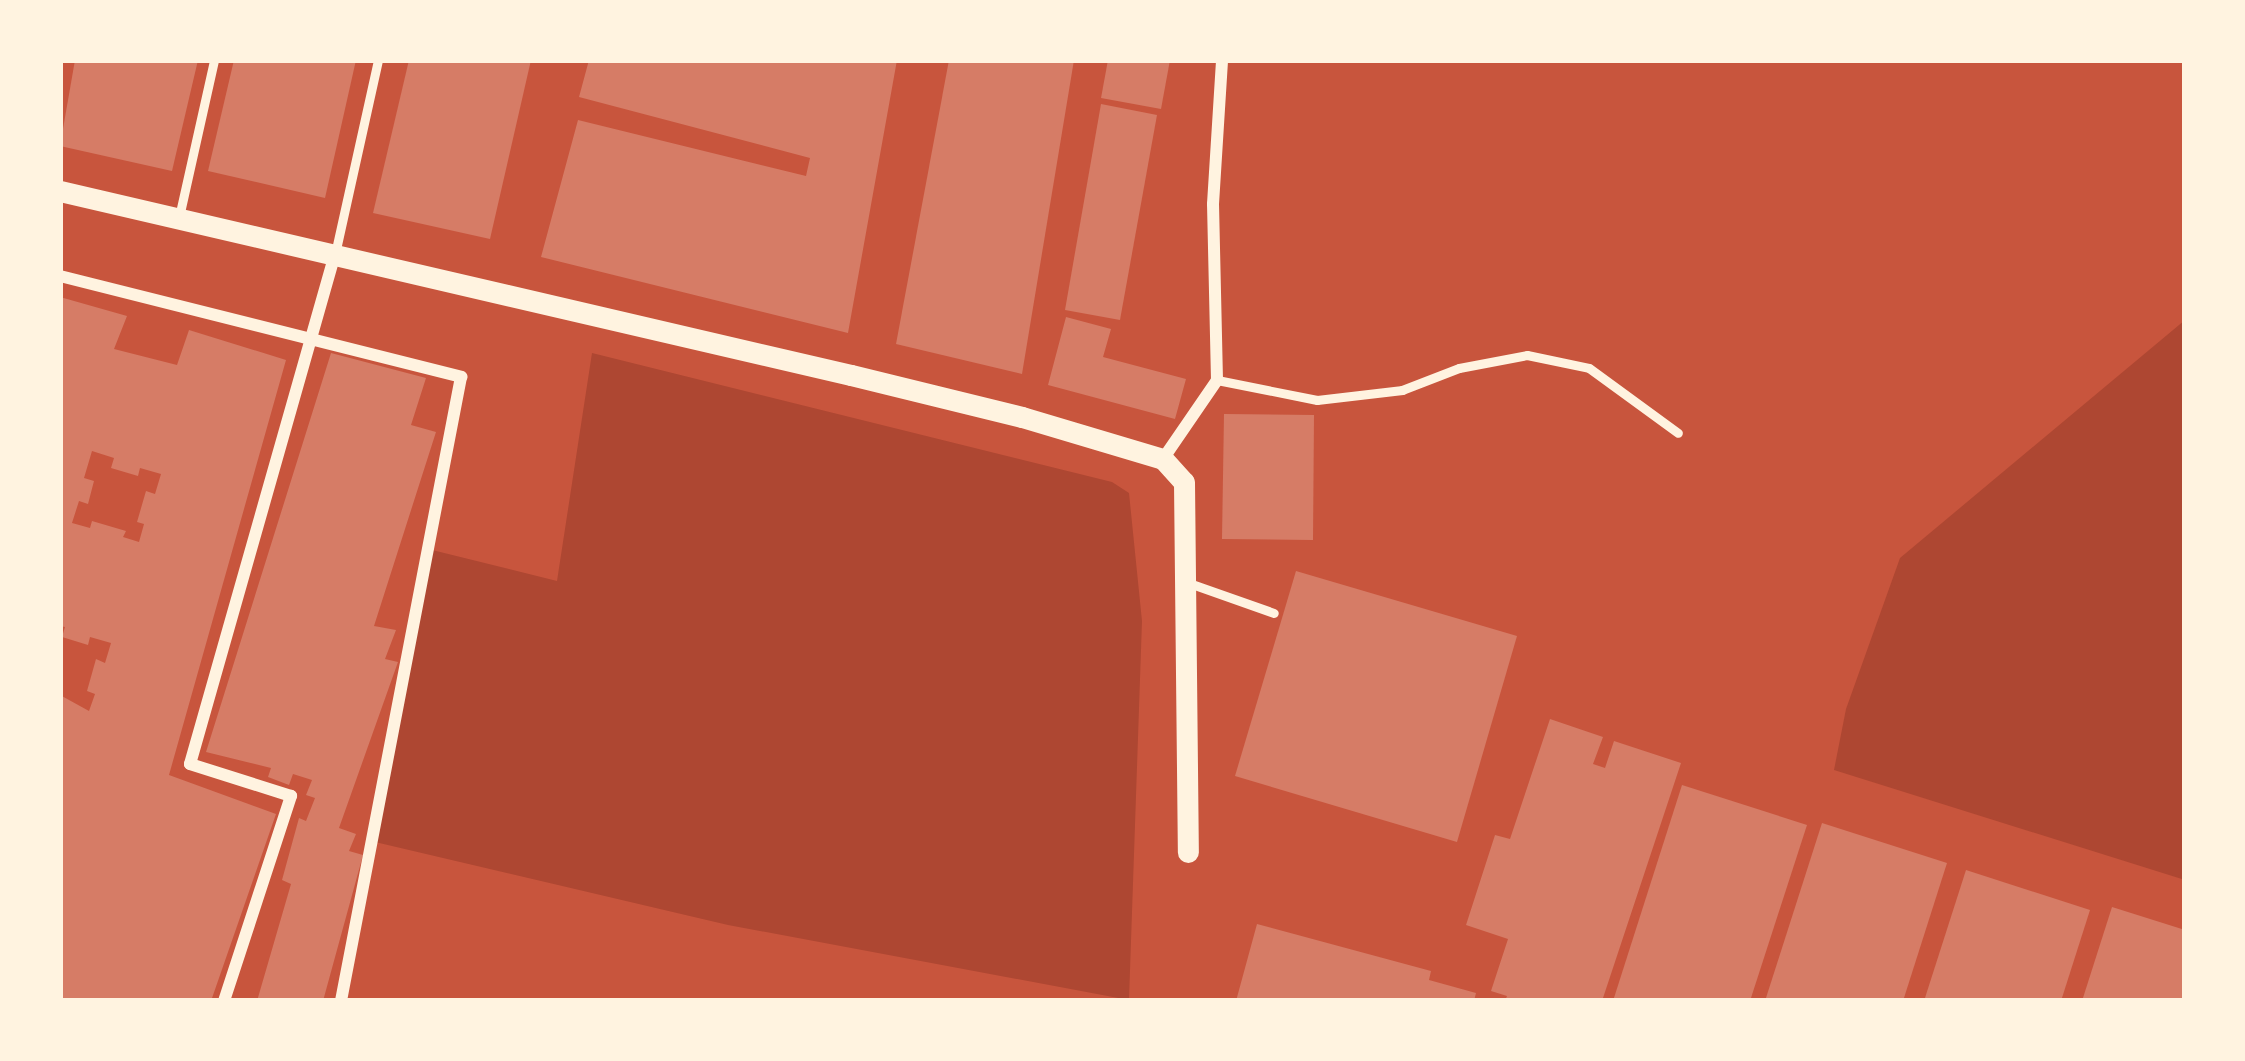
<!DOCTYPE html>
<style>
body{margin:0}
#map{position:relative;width:2245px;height:1061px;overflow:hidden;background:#c8553d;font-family:Inter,sans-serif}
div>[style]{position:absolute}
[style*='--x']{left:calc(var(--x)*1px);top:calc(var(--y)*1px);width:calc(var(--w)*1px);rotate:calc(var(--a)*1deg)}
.green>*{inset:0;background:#ae4732}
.building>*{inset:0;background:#d67c66}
.service>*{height:9px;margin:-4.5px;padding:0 4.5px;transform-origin:4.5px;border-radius:4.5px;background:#fff3e0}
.minor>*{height:12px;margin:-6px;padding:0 6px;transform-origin:6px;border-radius:6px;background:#fff3e0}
.tertiary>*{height:21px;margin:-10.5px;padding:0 10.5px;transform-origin:10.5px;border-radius:10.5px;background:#fff3e0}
span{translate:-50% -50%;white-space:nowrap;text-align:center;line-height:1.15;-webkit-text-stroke:12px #fff3e0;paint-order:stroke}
.frame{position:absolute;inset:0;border:63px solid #fff3e0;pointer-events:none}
</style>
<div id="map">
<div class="green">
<div style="clip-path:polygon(2185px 320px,2185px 880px,1834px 770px,1846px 709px,1900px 558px)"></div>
<div style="clip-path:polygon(592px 353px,1112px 482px,1129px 493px,1142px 621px,1129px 1000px,728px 925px,375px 842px,424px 548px,557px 581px)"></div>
</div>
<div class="building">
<div style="clip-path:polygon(75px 60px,198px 60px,172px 171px,60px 146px)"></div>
<div style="clip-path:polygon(234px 60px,356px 60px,325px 198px,208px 171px)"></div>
<div style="clip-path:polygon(409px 60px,531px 60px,490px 239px,373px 213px)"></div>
<div style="clip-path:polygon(589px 60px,897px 60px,848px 333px,541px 257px,578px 120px,806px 176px,810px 158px,579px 97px)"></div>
<div style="clip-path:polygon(949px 60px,1074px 60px,1022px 374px,896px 344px)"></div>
<div style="clip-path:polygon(1108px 60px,1170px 60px,1161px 109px,1101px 98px)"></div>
<div style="clip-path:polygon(1101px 104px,1157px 115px,1120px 320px,1065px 310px)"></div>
<div style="clip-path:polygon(evenodd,60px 297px,127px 316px,114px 349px,177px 365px,189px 330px,286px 360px,169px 775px,276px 814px,211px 1001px,60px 1001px,60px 695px,89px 711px,95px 694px,87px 691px,96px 659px,105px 663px,111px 643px,90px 637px,88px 645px,62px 637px,65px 627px,60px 626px,60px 297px,92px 451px,114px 458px,111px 468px,138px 476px,140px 468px,161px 474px,155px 494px,146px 491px,137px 522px,144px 524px,139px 542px,123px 537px,126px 531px,92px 521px,90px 528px,72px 523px,79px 501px,88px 504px,94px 481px,84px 478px,92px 451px)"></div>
<div style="clip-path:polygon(1066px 317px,1111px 329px,1103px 357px,1186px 379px,1175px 419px,1048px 385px)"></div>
<div style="clip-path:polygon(331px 353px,426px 378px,411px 425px,436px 432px,374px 626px,396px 630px,385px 659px,398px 662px,339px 828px,356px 834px,349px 851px,363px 855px,323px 1001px,257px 1001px,291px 884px,282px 880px,299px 818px,306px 821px,315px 798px,306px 795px,312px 780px,293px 774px,289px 785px,268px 777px,271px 768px,206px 752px)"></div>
<div style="clip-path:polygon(1224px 414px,1314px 415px,1313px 540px,1222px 539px)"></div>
<div style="clip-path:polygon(1296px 571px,1517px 636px,1457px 842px,1235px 776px)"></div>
<div style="clip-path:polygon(1550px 719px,1603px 737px,1593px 764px,1605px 768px,1614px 741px,1681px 763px,1602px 1001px,1505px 1001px,1507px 996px,1491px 991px,1508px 939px,1466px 925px,1495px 835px,1510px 839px)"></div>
<div style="clip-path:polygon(1682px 785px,1807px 825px,1750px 1001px,1613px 1001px)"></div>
<div style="clip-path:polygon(1822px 823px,1947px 863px,1903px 1001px,1765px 1001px)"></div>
<div style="clip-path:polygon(1966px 870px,2090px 910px,2061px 1001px,1924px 1001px)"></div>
<div style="clip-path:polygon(2112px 907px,2185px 930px,2185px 1001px,2082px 1001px)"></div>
<div style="clip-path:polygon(1257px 924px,1431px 971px,1429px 980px,1476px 993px,1474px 1001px,1236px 1001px)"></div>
</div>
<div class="service">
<div style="--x:179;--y:217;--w:161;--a:-77.4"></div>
<div style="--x:335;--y:254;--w:199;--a:-77.5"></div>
<div style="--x:1217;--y:380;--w:102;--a:11.3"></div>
<div style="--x:1317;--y:400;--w:86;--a:-6.7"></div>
<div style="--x:1402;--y:390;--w:61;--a:-21.1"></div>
<div style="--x:1459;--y:368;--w:69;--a:-10.8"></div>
<div style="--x:1527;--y:355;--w:63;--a:11.8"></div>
<div style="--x:1589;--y:368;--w:110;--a:36.1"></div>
<div style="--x:1186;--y:582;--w:93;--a:19.4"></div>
</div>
<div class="minor">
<div style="--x:60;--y:276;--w:414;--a:14.1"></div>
<div style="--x:461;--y:377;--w:635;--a:100.89"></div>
<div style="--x:1163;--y:459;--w:96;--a:-55.6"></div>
<div style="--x:1217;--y:380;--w:176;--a:-91.3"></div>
<div style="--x:1213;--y:204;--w:144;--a:-86.4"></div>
<div style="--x:224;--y:1001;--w:216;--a:-71.9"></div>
<div style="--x:291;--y:796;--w:106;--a:-162.4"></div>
<div style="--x:190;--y:764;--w:530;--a:-74.13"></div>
</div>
<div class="tertiary">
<div style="--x:60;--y:191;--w:812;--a:13.1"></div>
<div style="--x:851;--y:375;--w:176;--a:13.8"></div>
<div style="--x:1022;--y:417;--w:147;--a:16.6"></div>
<div style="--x:1163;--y:459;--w:31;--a:48"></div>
<div style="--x:1184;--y:482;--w:370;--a:89.4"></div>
</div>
<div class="frame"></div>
</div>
